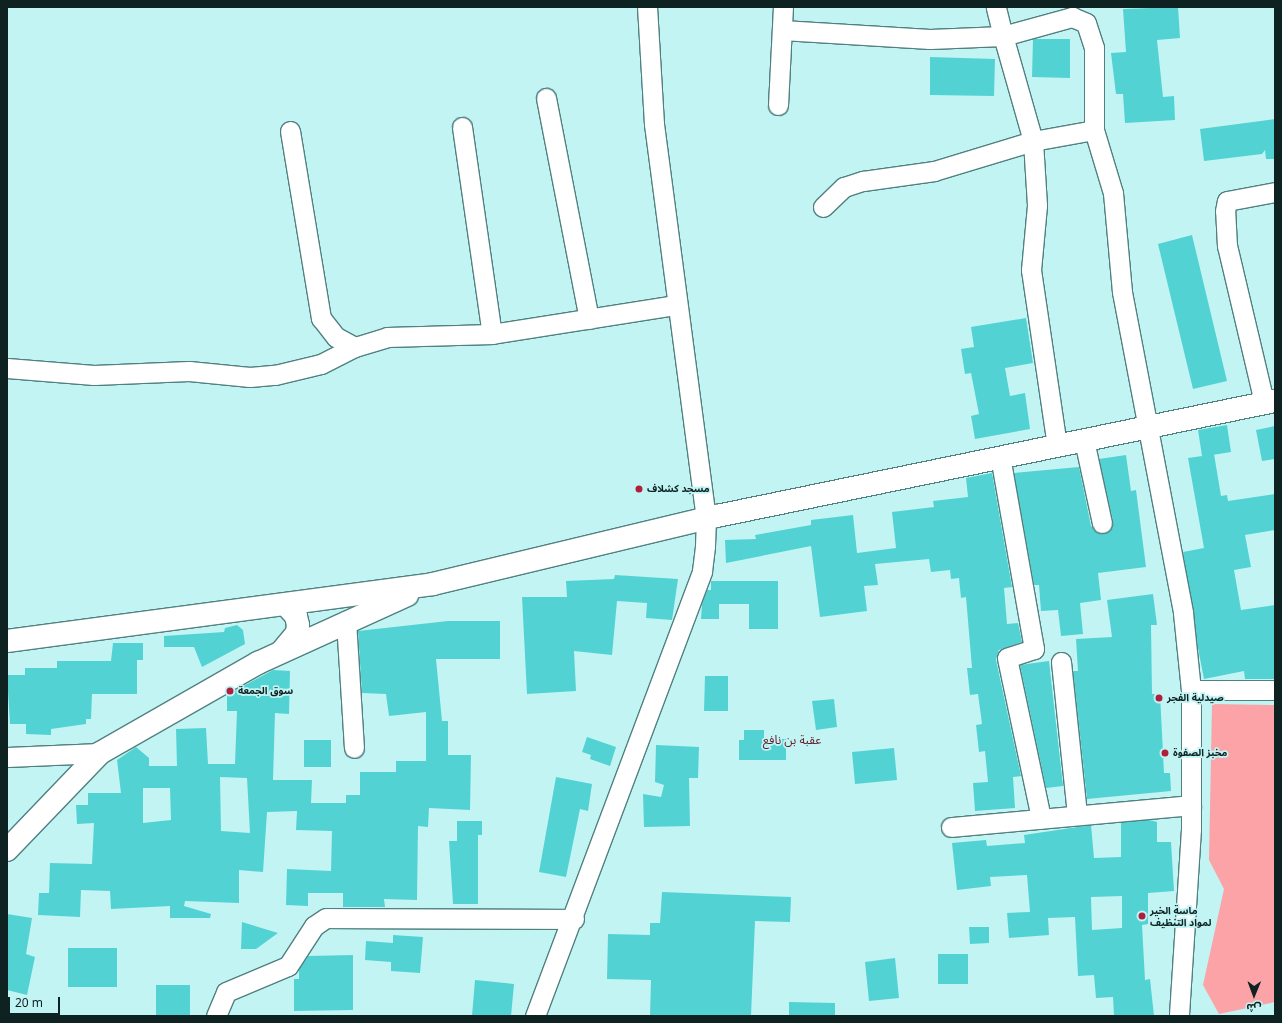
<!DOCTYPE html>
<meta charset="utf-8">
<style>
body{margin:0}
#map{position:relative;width:1282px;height:1023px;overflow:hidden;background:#c2f4f4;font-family:Georgia,"Noto Sans Arabic",serif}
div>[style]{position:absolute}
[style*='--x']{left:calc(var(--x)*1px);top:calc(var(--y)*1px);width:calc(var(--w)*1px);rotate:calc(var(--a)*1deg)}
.green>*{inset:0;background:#fba3a7}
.building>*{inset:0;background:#53d2d3}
.roads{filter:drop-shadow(1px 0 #518080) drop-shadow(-1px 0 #518080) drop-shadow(0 1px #518080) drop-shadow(0 -1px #518080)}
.street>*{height:19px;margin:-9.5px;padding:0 9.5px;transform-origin:9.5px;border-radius:9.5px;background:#fff}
.secondary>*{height:22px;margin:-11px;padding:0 11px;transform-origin:11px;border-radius:11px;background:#fff}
.dots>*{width:11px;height:11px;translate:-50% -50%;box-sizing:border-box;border:2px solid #c2f4f4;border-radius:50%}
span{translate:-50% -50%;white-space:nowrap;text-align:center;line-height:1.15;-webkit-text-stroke:3.5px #c2f4f4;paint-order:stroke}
.poi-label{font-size:10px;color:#0e2222;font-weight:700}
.left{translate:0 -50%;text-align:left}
.quarter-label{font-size:12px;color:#611b25}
.frame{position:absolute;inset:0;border:8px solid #0e2222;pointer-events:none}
.north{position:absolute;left:1234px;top:975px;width:40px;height:40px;-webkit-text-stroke:3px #c2f4f4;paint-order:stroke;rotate:181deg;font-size:11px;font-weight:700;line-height:16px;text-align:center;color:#0e2222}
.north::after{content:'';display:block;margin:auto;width:14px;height:18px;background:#0e2222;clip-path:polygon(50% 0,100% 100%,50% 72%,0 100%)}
.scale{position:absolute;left:8px;top:997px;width:52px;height:18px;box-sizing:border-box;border:2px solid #0e2222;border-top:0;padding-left:5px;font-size:12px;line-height:14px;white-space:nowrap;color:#0e2222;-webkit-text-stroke:3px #c2f4f4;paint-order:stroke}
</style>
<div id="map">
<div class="green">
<div style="clip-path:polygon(1212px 704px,1275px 705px,1275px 1002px,1219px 1014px,1203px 985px,1224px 889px,1209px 860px)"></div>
</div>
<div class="building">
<div style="clip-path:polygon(1178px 7px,1180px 38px,1157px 40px,1163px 97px,1174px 96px,1175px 120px,1125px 123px,1123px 94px,1116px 94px,1111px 53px,1126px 52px,1123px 9px)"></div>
<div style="clip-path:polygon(1033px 39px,1070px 39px,1070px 78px,1032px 77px)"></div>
<div style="clip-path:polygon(930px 57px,995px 59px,994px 96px,930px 95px)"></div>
<div style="clip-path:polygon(1275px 119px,1275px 159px,1266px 159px,1265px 150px,1262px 154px,1204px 161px,1200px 129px)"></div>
<div style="clip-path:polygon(1192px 235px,1227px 381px,1193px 389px,1158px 244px)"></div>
<div style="clip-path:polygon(1026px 318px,1033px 363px,1005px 368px,1010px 396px,1025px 393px,1030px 429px,975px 439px,971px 416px,979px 414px,971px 373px,965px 374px,961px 349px,974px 347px,971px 327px)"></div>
<div style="clip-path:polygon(1227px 425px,1231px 452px,1206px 456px,1214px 454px,1221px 496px,1227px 495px,1228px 501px,1275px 494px,1275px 530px,1245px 535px,1251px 567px,1234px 570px,1241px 610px,1275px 605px,1275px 679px,1245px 679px,1244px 671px,1204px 679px,1197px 643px,1183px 552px,1204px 548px,1188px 458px,1202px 456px,1198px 430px)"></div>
<div style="clip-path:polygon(1275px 426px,1275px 459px,1262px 461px,1256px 430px)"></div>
<div style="clip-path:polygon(1126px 455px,1131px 491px,1136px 490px,1146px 567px,1098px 573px,1101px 600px,1080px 603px,1083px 634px,1061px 636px,1058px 610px,1041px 611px,1039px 585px,1034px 585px,1014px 473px,1079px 467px,1091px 526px,1104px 534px,1110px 531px,1113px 521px,1099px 459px)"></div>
<div style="clip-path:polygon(992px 473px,1012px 587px,1004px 588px,1007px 624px,1018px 623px,1022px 642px,999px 650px,996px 660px,1021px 776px,1013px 777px,1015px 808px,975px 811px,973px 783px,988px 782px,985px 751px,979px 752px,976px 725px,982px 724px,978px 694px,970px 695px,967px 668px,972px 668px,966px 597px,961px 598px,959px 578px,951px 579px,950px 570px,931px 572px,929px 559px,875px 564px,878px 585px,864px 586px,867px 611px,820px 617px,811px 546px,726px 563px,725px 540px,756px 539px,755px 535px,811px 525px,811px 520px,853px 515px,857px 553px,896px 548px,892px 512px,934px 507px,933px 501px,968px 497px,966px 478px)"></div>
<div style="clip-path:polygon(615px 575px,678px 579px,672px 620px,646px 618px,647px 603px,617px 601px,612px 655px,574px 651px,576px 691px,527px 694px,522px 597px,567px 597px,566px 581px,614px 579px)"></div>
<div style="clip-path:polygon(711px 581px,778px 581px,778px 629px,749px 629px,749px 604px,719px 604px,719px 619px,701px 619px,702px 604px,707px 590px,711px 590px)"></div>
<div style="clip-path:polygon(1153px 594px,1157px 625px,1151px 625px,1152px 694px,1160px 694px,1164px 773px,1170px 773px,1171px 791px,1087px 799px,1073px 671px,1078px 671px,1076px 639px,1112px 637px,1107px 600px)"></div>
<div style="clip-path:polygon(evenodd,448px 621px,500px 621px,500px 659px,436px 659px,442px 721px,448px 721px,448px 755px,471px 755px,470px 810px,429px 808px,428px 827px,418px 826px,417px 900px,384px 899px,385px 907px,343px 907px,343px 893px,308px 893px,308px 906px,286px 905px,287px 869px,331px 871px,332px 831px,296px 830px,297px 811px,267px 812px,263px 872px,239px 870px,239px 903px,185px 901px,184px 906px,211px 914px,210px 918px,170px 918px,170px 906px,111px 909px,110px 891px,81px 890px,80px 917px,38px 915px,39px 893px,49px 893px,50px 863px,92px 864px,94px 823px,77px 824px,76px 805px,88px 805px,88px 793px,121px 793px,117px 760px,136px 747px,149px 758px,149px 766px,177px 766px,176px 729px,206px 728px,208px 764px,235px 764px,237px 711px,227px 711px,227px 695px,273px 670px,290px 671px,289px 714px,275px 713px,273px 780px,312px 780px,311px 803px,346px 803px,346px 795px,360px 795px,360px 772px,396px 772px,396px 761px,426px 761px,426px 712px,389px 716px,386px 694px,362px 693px,358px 631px,448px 621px,220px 777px,247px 778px,250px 833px,221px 831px,220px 777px,448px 621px,143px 788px,170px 788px,171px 820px,143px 823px,143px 788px)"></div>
<div style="clip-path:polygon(237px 625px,243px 630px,245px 644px,202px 667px,194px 647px,164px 647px,164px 636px,224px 632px,225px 628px)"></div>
<div style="clip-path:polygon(113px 643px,143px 643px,143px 660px,137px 660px,137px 694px,92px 694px,91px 719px,86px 719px,86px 724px,51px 729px,51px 735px,26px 734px,26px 724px,10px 724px,7px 675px,25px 675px,25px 668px,57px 668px,57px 661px,111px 661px)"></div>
<div style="clip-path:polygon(1049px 661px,1063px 786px,1046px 788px,1020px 665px)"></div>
<div style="clip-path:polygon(705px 676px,728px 676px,728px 711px,704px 711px)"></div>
<div style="clip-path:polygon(834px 699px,837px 727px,816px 730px,812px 701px)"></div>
<div style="clip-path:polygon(744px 730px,764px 730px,764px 739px,786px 739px,786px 760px,739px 760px,739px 740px,744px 740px)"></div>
<div style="clip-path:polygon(587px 737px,616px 747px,610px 766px,590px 759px,591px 755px,582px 752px)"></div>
<div style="clip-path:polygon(304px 740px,331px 740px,331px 767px,304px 767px)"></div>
<div style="clip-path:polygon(656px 745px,699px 747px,698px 778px,689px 778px,690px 826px,644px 827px,643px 794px,661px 797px,664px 785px,655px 782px)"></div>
<div style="clip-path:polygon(894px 748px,897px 780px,855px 784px,852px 752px)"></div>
<div style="clip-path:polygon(556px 777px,592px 784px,588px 811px,580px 809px,566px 877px,539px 872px)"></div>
<div style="clip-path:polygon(evenodd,1150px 820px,1157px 822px,1157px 842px,1171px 842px,1174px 891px,1148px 893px,1148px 924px,1142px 925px,1145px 980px,1150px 979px,1154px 1016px,1114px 1016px,1113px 997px,1096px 998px,1094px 975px,1078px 976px,1075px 917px,1048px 918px,1049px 935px,1009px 938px,1007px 913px,1030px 912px,1027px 875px,990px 877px,991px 886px,957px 890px,952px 843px,986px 840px,987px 846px,1025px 843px,1024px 835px,1091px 825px,1094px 858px,1121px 857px,1121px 822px,1150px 820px,1122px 896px,1122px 928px,1092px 930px,1091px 897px,1122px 896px)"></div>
<div style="clip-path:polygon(457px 821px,482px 821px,482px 835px,478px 835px,478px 904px,453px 904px,449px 841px,457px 841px)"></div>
<div style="clip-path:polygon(662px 892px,791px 897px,790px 922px,755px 921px,751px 1016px,650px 1016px,651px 980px,607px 979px,608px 934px,650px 935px,650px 923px,660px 923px)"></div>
<div style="clip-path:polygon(7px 914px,32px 918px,26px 954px,35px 957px,27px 995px,7px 990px)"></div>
<div style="clip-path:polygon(242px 922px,278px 933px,256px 949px,241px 949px)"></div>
<div style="clip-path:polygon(969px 927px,989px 927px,989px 943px,970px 944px)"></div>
<div style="clip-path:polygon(393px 935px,423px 937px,420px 973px,391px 971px,391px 962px,365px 960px,366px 941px,393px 943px)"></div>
<div style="clip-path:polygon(68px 948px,117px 948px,117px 987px,68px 987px)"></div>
<div style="clip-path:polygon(938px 954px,968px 954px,968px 984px,938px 984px)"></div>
<div style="clip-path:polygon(353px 955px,353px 1010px,294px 1011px,294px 979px,299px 979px,299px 969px,308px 956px)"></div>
<div style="clip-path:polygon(895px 958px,899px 998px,869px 1001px,865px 962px)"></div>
<div style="clip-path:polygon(475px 980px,514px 984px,511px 1016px,472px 1016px)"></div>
<div style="clip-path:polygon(156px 985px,190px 985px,190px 1016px,156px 1016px)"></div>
<div style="clip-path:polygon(789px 1002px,835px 1003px,835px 1016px,789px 1016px)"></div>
</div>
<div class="roads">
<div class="street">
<div style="--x:782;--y:30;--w:148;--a:3.5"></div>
<div style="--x:930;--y:39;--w:73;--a:-2.4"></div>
<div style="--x:1003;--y:36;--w:30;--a:-104"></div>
<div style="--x:546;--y:98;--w:225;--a:79"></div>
<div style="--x:778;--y:105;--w:98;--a:-87.1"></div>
<div style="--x:462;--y:127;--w:209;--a:81.8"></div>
<div style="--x:290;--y:131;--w:190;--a:80.6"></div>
<div style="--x:321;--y:318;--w:24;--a:52"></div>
<div style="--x:336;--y:337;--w:21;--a:28"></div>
<div style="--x:823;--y:207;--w:29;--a:-44"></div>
<div style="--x:844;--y:187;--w:20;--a:-18"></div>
<div style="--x:863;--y:181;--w:72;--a:-8"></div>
<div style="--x:934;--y:171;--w:103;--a:-16.9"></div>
<div style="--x:1033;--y:141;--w:62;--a:-10.2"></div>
<div style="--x:7;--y:368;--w:87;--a:4.6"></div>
<div style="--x:94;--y:375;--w:95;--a:-2.4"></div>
<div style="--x:189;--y:371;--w:61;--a:5.6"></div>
<div style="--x:250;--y:377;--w:25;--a:-5"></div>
<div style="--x:275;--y:375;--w:47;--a:-13.4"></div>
<div style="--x:321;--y:364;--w:38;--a:-27"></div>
<div style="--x:355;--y:347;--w:34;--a:-17"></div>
<div style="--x:387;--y:337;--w:105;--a:-1.6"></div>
<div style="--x:492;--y:334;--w:185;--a:-9"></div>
<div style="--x:1264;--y:402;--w:160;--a:-103.3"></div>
<div style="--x:1227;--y:246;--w:35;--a:-93"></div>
<div style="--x:1225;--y:211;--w:10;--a:-79"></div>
<div style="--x:1227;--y:201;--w:49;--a:-10.6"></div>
<div style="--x:1084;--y:440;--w:85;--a:77.8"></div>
<div style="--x:1057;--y:446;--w:178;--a:-98.4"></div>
<div style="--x:1031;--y:270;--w:65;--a:-84.7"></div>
<div style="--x:1037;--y:205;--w:64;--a:-93.6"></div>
<div style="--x:1033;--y:141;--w:109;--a:-105.9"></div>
<div style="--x:1003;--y:36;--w:72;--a:-15.4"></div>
<div style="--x:1072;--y:17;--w:15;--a:23"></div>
<div style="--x:1086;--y:23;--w:26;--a:72"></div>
<div style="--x:1094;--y:48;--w:82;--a:90"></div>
<div style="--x:1094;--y:130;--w:66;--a:73.2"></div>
<div style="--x:1113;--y:193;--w:99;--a:84.8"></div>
<div style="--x:1122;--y:292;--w:327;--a:79.2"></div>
<div style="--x:1183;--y:613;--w:77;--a:84.1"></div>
<div style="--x:1191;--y:690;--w:139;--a:90"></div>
<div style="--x:1191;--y:829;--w:187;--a:93.7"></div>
<div style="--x:1000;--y:456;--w:196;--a:80"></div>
<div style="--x:1034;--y:649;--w:28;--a:162"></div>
<div style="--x:1007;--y:658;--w:164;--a:78"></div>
<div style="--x:346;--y:621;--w:127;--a:86.4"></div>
<div style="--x:1061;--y:662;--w:153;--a:84"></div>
<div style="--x:1191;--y:690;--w:84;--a:0"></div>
<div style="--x:7;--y:757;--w:93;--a:-2.5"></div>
<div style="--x:951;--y:827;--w:241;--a:-5.2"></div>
<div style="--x:216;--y:1016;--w:26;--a:-67"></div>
<div style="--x:226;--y:992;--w:67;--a:-22.8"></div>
<div style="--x:288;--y:966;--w:48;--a:-57"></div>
<div style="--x:314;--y:926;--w:14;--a:-34"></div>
<div style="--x:326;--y:918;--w:248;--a:0.2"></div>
<div style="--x:535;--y:1016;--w:475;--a:-69.4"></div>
<div style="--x:702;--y:571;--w:25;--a:-83"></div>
<div style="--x:705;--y:546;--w:27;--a:-88"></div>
<div style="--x:706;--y:519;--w:398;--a:-97.5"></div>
<div style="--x:654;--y:124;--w:117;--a:-93.4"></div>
</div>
<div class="secondary">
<div style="--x:7;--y:641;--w:430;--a:-7.6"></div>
<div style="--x:433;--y:584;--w:292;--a:-13.5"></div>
<div style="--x:717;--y:516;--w:570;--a:-11.65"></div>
<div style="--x:282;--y:651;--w:23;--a:-50"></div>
<div style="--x:297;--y:633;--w:8;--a:-83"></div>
<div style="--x:298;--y:625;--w:9;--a:-103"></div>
<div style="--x:296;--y:616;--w:15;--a:-132"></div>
<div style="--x:7;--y:850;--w:134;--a:-46.2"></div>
<div style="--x:100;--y:753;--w:182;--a:-29.7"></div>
<div style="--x:258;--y:663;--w:164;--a:-24.5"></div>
</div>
</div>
<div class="dots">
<div style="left:639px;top:489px;background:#b11e3d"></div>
<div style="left:230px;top:691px;background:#b11e3d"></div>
<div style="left:1159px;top:698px;background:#b11e3d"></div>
<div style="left:1165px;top:753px;background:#b11e3d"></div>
<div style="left:1142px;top:916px;background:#b11e3d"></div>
</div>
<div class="poi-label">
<span class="left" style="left:647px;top:489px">مسجد كشلاف</span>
<span class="left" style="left:238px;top:691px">سوق الجمعة</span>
<span class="left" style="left:1167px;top:698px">صيدلية الفجر</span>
<span class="left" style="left:1173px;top:753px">مخبز الصفوة</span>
<span class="left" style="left:1150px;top:916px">ماسة الخير<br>لمواد التنظيف</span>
</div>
<div class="quarter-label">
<span style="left:792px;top:741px">عقبة بن نافع</span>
</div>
<div class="frame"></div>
<div class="north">ش</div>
<div class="scale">20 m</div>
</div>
